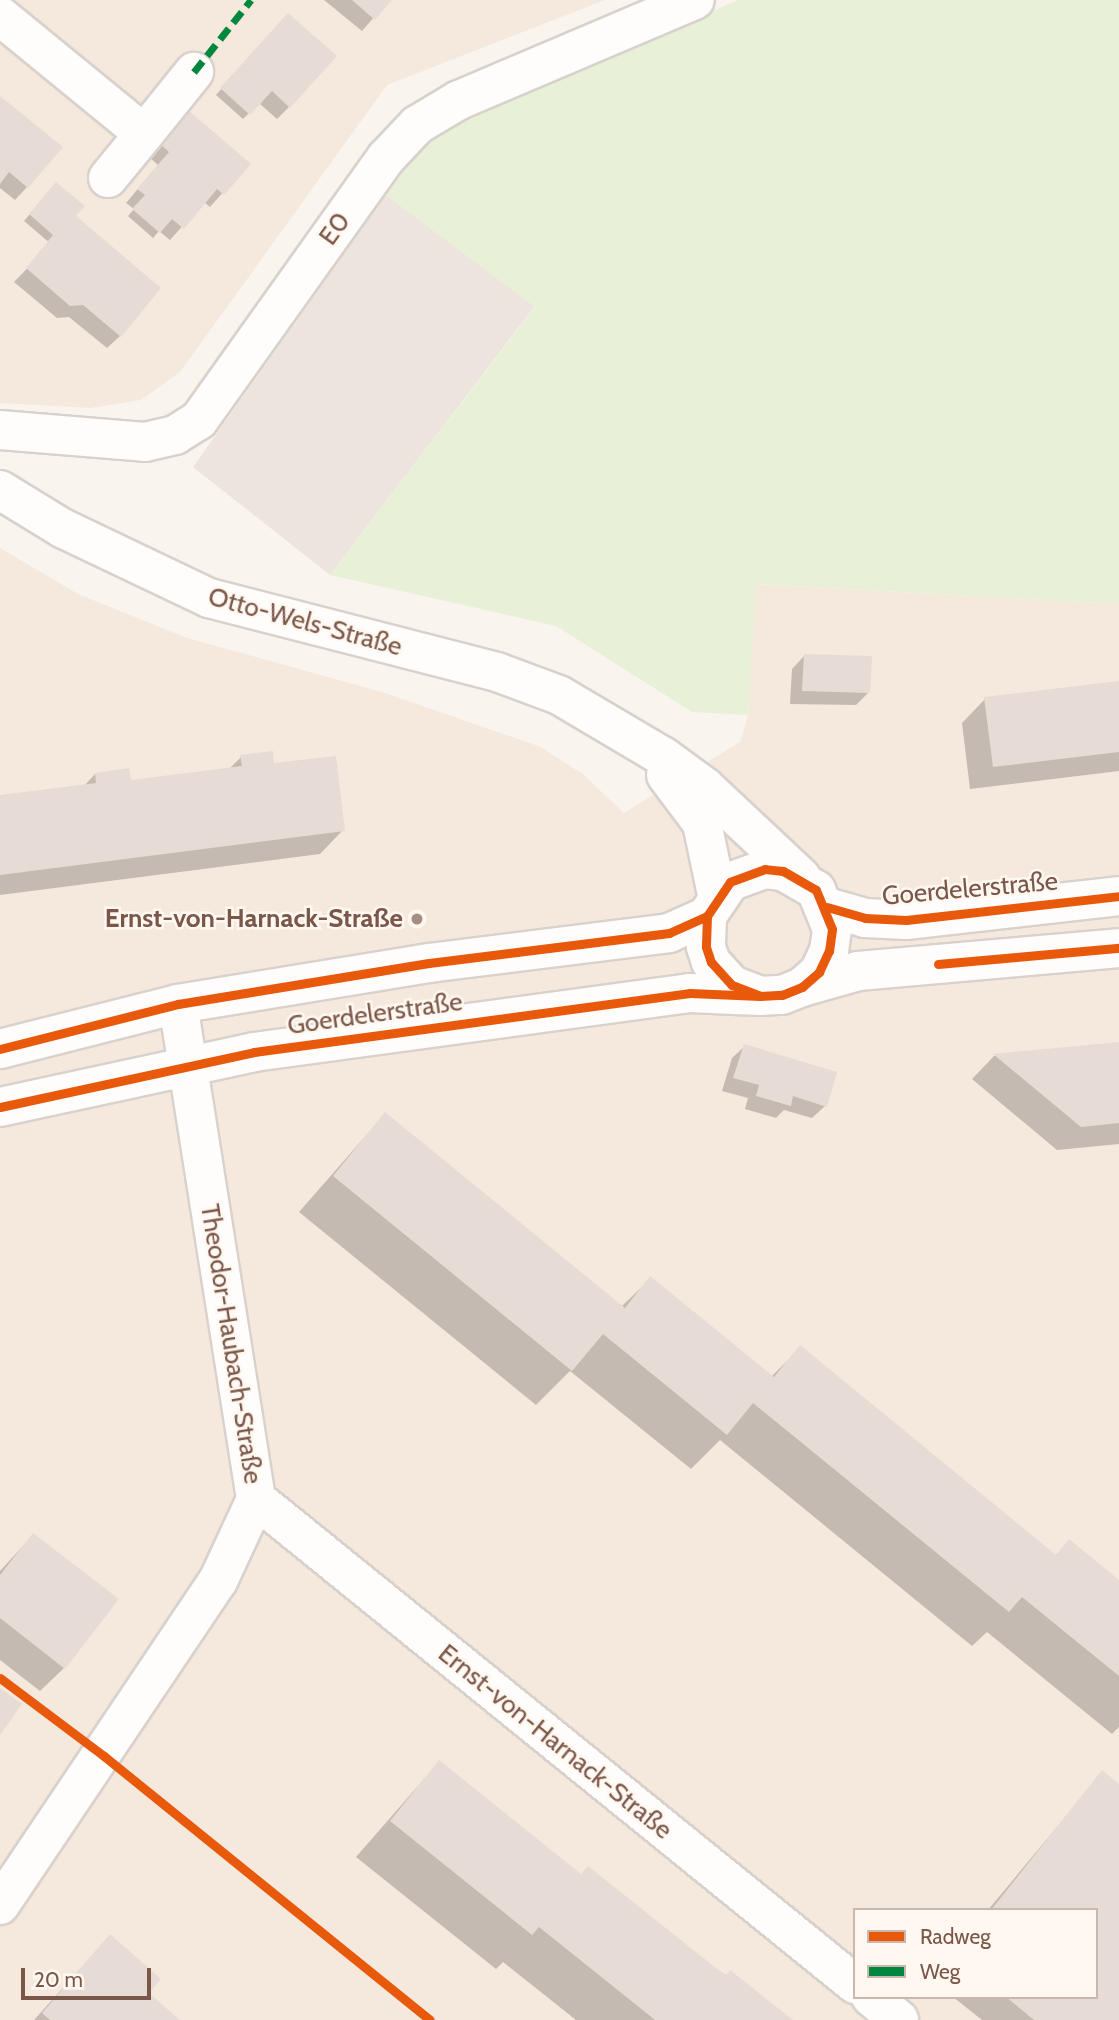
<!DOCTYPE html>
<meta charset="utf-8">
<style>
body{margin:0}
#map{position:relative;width:1119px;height:2020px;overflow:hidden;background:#f9f4ee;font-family:Cabin,sans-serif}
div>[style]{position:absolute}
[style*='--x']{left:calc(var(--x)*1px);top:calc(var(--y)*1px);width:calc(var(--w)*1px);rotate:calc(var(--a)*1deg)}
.residential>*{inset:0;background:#f5e9de}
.industrial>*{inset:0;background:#ede4de}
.green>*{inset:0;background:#e8f1d8}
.shadow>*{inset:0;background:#0003}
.building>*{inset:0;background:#e6dcd5}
.roads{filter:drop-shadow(2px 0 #d9d1cc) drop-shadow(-2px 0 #d9d1cc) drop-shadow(0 2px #d9d1cc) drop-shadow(0 -2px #d9d1cc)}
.minor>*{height:38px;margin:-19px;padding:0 19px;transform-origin:19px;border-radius:19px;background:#fefdfc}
.quiet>*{height:7px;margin-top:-3.5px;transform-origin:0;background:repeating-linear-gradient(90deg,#00873e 0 14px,transparent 0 21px)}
.cycleway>*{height:9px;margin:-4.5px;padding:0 4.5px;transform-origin:4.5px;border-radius:4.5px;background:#e8590c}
.dots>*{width:19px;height:19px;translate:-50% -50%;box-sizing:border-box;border:4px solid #fff8f1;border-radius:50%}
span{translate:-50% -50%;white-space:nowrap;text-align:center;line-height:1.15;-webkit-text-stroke:5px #fff8f1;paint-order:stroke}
.street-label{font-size:26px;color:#7b574a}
.poi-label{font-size:26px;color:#7b574a;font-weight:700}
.right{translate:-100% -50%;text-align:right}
.legend{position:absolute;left:853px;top:1908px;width:245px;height:91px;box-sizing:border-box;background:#fff8f1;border:2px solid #cab8ae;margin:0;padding:9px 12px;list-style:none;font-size:21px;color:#7b574a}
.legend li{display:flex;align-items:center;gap:14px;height:35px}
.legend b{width:35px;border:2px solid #cab8ae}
.scale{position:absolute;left:21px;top:1968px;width:130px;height:32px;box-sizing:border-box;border:4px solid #7b574a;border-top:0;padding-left:9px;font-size:21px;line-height:24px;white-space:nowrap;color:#7b574a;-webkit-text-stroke:5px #fff8f1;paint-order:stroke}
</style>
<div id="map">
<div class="residential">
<div style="clip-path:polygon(0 0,605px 0,387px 85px,180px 372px,141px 400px,90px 408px,0 403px)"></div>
<div style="clip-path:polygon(evenodd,0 548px,78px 594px,187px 638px,382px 692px,541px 747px,584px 775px,624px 813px,740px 742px,748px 715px,755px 584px,1119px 604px,1119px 2020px,0 2020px,0 548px,855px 1910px,1096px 1910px,1096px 1997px,855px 1997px,855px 1910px)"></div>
</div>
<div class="industrial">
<div style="clip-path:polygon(386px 195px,535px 306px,330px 575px,193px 467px)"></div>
</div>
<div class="green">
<div style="clip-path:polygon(738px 0,1119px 0,1119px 604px,756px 584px,748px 715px,692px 712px,556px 626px,330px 575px,535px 307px,386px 195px,431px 134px)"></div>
</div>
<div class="shadow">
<div style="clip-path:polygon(324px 0,389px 0,362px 31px)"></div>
<div style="clip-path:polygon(276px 28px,289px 107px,277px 119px,259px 103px,243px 119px,216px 95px)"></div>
<div style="clip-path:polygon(0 98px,27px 187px,15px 200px,0 188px)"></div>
<div style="clip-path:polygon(176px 125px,248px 164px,210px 207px,204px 202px,170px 240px,159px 231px,153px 238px,128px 216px,134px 209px,126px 203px,158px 165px,149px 157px)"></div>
<div style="clip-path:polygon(50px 190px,120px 336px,107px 348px,69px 317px,57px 318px,14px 282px,51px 244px,24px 221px)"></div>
<div style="clip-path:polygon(804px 656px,868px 693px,856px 705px,790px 704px,792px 669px)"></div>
<div style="clip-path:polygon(1119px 683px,1119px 771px,970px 789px,962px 723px,985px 699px)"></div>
<div style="clip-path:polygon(241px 757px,273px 765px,343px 830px,320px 854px,0 895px,0 797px,84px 786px,95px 774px,129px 782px,229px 769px)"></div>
<div style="clip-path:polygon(1119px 1044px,1119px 1144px,1057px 1150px,972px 1079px,994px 1056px)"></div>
<div style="clip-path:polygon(745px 1046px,825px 1106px,812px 1118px,784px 1110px,776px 1118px,745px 1109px,748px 1098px,722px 1091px,732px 1058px)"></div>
<div style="clip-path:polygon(385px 1114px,621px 1307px,650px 1279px,771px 1377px,800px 1348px,1055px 1556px,1069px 1542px,1119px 1583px,1119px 1727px,1112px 1734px,987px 1632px,972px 1646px,720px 1440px,691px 1469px,570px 1371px,536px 1405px,299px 1212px)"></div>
<div style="clip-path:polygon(33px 1535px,64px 1668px,40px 1691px,0 1660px,0 1571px)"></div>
<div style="clip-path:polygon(439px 1762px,580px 1876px,791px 2020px,576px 2020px,503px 1962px,496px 1969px,356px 1857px)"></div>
<div style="clip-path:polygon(1102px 1773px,1119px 1786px,1119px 2020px,982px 2020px,953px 1997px,1096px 1997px,1096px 1910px,988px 1910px)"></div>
<div style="clip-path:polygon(110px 1936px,146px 1993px,177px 2020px,34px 2020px)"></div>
</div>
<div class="building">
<div style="clip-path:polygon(352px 0,392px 0,375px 20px)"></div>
<div style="clip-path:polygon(288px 13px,337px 56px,290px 108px,272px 91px,250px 115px,220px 88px)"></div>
<div style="clip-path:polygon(0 96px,63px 147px,28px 188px,9px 172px,0 184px)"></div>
<div style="clip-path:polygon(188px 110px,251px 164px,224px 195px,217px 189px,184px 229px,172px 219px,160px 233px,132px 209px,145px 195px,137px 189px,169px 152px,160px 144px)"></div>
<div style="clip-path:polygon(56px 182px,85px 206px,76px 216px,161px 288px,121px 337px,83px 305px,70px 306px,26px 268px,53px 235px,29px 214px)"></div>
<div style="clip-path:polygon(804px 654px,872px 656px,870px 693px,802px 691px)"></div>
<div style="clip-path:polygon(1119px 681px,1119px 752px,993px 767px,984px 697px)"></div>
<div style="clip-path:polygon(273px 751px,274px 763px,336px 756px,345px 831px,0 875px,0 795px,96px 783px,95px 773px,129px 768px,131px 780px,242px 766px,240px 755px)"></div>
<div style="clip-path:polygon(1119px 1042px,1119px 1123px,1081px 1127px,993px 1054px)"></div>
<div style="clip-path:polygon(744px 1044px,837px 1072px,827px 1107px,793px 1096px,791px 1106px,756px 1096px,759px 1085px,733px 1078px)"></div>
<div style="clip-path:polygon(385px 1112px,625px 1308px,650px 1276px,774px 1377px,800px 1345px,1056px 1555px,1069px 1539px,1119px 1580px,1119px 1676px,1022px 1597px,1009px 1612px,753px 1403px,727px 1435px,603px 1334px,572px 1371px,333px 1176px)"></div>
<div style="clip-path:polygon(33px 1533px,119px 1599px,65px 1669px,0 1618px,0 1575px)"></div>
<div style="clip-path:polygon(0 1688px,22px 1704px,0 1735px)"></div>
<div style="clip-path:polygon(439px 1760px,581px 1874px,588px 1866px,726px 1976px,730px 1970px,793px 2020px,655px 2020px,539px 1927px,532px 1935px,390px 1821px)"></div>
<div style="clip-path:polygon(1102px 1770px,1119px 1784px,1119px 2020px,1034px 2020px,1006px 1997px,1096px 1997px,1096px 1910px,991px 1910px)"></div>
<div style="clip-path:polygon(110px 1934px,161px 1979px,149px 1993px,180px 2020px,50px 2020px,42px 2013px)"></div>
</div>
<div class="roads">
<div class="minor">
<div style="--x:0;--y:16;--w:186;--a:39.3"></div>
<div style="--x:144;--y:134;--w:80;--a:-51.1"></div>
<div style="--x:108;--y:178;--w:57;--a:-50.7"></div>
<div style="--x:0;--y:430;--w:145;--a:4.7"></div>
<div style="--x:145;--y:442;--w:31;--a:-13"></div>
<div style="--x:175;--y:435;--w:28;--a:-32"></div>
<div style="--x:199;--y:420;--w:322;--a:-54.5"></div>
<div style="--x:386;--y:158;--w:45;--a:-46.8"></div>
<div style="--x:417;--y:125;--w:49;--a:-30.8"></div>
<div style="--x:459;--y:100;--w:256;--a:-23"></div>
<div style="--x:0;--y:490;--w:73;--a:31.5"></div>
<div style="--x:62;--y:528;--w:163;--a:25.5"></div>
<div style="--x:209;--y:598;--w:297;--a:14.4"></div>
<div style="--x:497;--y:672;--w:66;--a:20.4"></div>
<div style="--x:559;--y:695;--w:122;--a:30.6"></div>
<div style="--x:664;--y:757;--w:51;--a:36.2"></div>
<div style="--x:705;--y:787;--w:132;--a:43.2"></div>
<div style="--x:666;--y:775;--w:60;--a:53.1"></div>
<div style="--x:702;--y:823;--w:74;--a:78.2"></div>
<div style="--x:827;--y:907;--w:40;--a:16"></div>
<div style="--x:865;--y:918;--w:41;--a:2.8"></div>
<div style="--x:906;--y:920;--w:214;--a:-6.4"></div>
<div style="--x:802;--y:987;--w:58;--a:-15.9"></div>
<div style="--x:858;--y:971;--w:262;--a:-5"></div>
<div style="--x:0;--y:1049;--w:184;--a:-14.2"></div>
<div style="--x:178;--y:1004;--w:254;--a:-9.3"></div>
<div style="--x:429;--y:963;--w:242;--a:-7.1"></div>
<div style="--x:669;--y:933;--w:42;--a:-24.1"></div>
<div style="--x:0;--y:1107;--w:260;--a:-12.2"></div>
<div style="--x:254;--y:1052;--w:440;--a:-7.7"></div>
<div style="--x:690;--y:993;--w:70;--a:2.5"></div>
<div style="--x:760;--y:996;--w:22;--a:-3"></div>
<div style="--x:782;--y:995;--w:22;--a:-22"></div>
<div style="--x:802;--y:987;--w:23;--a:-41"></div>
<div style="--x:819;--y:972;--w:23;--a:-65"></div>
<div style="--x:829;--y:951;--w:22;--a:-82"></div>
<div style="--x:832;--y:929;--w:42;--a:-112.3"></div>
<div style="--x:816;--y:890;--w:38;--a:-150"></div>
<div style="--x:783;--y:871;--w:18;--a:-174"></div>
<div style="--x:765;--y:869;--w:37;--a:160"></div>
<div style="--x:730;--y:882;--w:41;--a:124.1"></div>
<div style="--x:707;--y:916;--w:31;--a:92"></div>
<div style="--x:706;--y:947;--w:16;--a:72"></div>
<div style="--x:711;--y:962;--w:31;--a:48"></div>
<div style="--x:732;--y:985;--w:30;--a:21"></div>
<div style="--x:256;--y:1499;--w:771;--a:39"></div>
<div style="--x:0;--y:1905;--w:391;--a:-56.1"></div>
<div style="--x:218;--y:1581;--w:90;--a:-65.1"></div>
<div style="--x:256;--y:1499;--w:501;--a:-98.95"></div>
<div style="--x:871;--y:1997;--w:36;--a:39"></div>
</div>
</div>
<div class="quiet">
<div style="--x:194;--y:72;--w:92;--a:-51.6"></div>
</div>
<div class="cycleway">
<div style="--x:827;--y:907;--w:40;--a:16"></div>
<div style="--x:865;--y:918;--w:41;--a:2.8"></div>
<div style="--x:906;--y:920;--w:214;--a:-6.4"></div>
<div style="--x:938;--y:964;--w:182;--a:-5.1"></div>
<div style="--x:0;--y:1049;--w:184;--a:-14.2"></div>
<div style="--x:178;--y:1004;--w:254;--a:-9.3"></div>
<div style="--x:429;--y:963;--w:242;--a:-7.1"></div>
<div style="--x:669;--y:933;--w:42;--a:-24.1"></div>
<div style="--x:0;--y:1107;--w:260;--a:-12.2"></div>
<div style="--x:254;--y:1052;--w:440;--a:-7.7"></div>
<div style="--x:690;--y:993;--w:70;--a:2.5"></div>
<div style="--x:760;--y:996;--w:22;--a:-3"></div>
<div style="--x:782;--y:995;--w:22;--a:-22"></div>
<div style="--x:802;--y:987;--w:23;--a:-41"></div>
<div style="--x:819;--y:972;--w:23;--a:-65"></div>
<div style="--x:829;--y:951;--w:22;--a:-82"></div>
<div style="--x:832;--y:929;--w:42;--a:-112.3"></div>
<div style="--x:816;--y:890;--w:38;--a:-150"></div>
<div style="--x:783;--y:871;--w:18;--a:-174"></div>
<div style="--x:765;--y:869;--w:37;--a:160"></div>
<div style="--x:730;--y:882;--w:41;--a:124.1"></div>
<div style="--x:707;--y:916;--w:31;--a:92"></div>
<div style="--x:706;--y:947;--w:16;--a:72"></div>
<div style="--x:711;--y:962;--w:31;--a:48"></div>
<div style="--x:732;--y:985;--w:30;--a:21"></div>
<div style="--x:0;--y:1678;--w:130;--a:36.9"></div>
<div style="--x:104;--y:1756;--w:419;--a:39"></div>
</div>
<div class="dots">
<div style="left:417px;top:919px;background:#a78e83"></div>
</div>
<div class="street-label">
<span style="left:335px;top:229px;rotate:-54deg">E0</span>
<span style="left:305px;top:622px;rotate:15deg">Otto-Wels-Straße</span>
<span style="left:970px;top:889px;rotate:-5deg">Goerdelerstraße</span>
<span style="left:375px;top:1014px;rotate:-8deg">Goerdelerstraße</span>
<span style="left:231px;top:1344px;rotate:81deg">Theodor-Haubach-Straße</span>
<span style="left:555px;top:1742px;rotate:39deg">Ernst-von-Harnack-Straße</span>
</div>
<div class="poi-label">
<span class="right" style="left:403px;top:919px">Ernst-von-Harnack-Straße</span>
</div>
<ul class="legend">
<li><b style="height:9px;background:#e8590c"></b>Radweg</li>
<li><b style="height:9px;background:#00873e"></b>Weg</li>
</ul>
<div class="scale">20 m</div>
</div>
